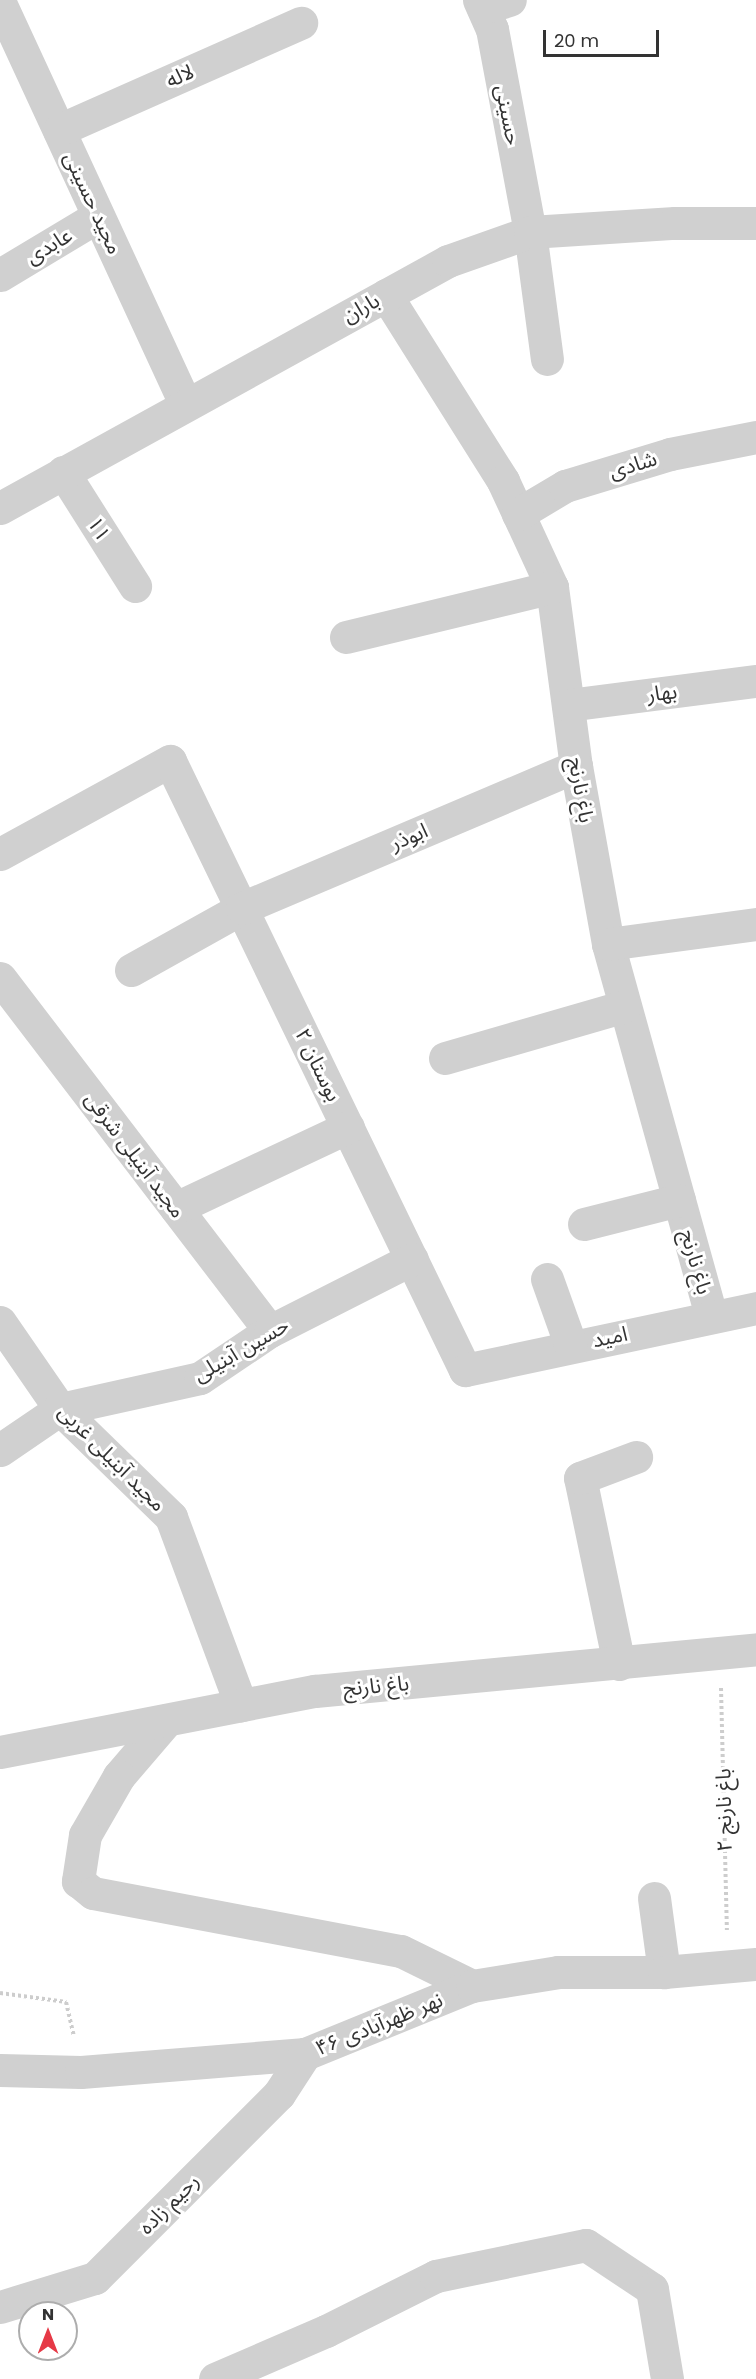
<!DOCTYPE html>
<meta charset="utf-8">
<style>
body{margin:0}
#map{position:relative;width:756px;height:2379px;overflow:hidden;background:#fff;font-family:Poppins,"Noto Sans Arabic",sans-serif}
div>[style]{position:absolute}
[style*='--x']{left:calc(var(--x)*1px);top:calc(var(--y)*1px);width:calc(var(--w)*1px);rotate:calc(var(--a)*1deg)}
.path>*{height:4px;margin-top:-2px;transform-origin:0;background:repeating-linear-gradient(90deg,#cdcdcd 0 3px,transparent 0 6px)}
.minor>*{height:33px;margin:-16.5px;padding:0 16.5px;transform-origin:16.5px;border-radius:16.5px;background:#d0d0d0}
span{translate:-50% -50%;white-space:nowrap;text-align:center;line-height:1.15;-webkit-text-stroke:6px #fff;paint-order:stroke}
.street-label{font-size:21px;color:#333}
.north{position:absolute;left:18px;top:2301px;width:60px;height:60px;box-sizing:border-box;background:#fff;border:2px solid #adadad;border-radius:50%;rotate:0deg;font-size:16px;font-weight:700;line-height:24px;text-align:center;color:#333}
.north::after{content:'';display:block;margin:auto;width:21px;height:27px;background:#e63946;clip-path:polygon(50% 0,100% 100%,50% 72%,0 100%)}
.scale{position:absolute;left:543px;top:30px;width:116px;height:27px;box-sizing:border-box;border:3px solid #333;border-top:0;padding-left:8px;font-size:18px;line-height:21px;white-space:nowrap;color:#333;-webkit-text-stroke:4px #fff;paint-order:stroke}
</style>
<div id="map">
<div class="path">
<div style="--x:721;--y:1688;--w:242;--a:88.6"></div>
<div style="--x:0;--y:1993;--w:67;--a:7.8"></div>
<div style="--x:66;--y:2002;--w:35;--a:77"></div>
</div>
<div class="minor">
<div style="--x:479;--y:0;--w:32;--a:66"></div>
<div style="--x:492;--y:29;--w:207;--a:79.4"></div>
<div style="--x:530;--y:232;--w:128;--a:82.4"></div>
<div style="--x:0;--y:3;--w:442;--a:65.2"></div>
<div style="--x:483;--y:8;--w:28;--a:-17"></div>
<div style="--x:59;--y:130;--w:265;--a:-23.9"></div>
<div style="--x:0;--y:275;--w:114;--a:-31"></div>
<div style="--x:386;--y:295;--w:220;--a:57.8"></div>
<div style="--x:503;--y:481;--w:117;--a:65.2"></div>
<div style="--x:552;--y:587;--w:181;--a:82.4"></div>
<div style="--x:576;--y:766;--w:181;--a:79.8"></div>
<div style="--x:608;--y:944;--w:385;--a:74.5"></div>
<div style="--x:63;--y:472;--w:135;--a:57.7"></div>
<div style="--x:0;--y:508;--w:512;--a:-28.87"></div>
<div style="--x:448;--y:261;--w:87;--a:-19.5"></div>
<div style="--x:530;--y:232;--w:145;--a:-3.6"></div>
<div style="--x:675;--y:223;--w:81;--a:0"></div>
<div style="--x:518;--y:514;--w:55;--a:-30.8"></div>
<div style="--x:565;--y:486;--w:110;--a:-16.9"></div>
<div style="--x:670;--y:454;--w:88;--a:-11.2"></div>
<div style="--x:346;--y:637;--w:212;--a:-13.6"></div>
<div style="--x:568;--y:705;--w:190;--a:-7.3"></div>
<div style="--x:0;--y:854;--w:194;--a:-28.7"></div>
<div style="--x:170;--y:761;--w:677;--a:64.15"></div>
<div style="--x:465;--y:1370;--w:298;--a:-12"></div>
<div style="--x:608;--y:944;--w:149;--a:-7.7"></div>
<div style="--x:131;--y:970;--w:127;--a:-29.2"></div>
<div style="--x:242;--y:908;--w:363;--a:-23"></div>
<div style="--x:0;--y:978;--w:444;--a:52.6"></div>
<div style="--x:445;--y:1058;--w:187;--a:-16.1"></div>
<div style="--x:176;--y:1208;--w:190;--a:-25.2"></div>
<div style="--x:584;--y:1224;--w:98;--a:-14.2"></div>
<div style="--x:547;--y:1279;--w:71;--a:70.3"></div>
<div style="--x:0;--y:1322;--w:106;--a:55.4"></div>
<div style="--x:60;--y:1409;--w:155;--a:44.2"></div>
<div style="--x:171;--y:1517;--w:201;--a:69.6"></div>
<div style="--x:0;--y:1450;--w:73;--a:-34.3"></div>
<div style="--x:60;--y:1409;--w:143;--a:-12.5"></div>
<div style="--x:200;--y:1378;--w:84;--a:-33.9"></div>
<div style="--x:270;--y:1331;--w:159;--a:-26.9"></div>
<div style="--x:619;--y:1664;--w:190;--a:-101.8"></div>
<div style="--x:580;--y:1478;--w:60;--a:-20.6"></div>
<div style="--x:167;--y:1720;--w:74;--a:130.6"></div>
<div style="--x:119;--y:1776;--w:68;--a:120"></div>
<div style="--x:85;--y:1835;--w:47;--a:98.7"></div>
<div style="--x:78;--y:1881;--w:19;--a:39"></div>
<div style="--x:93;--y:1893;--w:313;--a:10.7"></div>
<div style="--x:401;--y:1951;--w:79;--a:26.2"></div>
<div style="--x:0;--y:1752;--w:321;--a:-11"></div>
<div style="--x:315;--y:1691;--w:443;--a:-5.4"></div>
<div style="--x:654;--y:1898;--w:75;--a:82.3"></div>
<div style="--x:0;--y:2070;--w:81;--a:1.4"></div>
<div style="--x:81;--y:2072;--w:225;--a:-4.6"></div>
<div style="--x:305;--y:2054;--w:180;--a:-22.2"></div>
<div style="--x:472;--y:1986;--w:87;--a:-9.2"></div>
<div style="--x:558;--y:1972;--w:106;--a:0"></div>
<div style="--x:664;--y:1972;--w:92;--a:-5"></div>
<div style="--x:0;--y:2307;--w:99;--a:-17"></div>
<div style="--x:95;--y:2278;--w:260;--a:-45"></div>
<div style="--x:279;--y:2094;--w:48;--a:-57"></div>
<div style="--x:215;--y:2379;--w:121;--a:-23.4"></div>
<div style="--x:326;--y:2331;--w:123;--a:-26.6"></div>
<div style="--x:436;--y:2276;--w:153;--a:-11.7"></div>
<div style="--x:586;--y:2245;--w:79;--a:33.7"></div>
<div style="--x:652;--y:2289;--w:91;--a:80.5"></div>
</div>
<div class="street-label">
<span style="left:180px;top:76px;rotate:-24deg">لاله</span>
<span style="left:508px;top:115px;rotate:79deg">حسینی</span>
<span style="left:93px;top:203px;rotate:65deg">مجید حسینی</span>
<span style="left:49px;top:246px;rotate:-31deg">عابدی</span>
<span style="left:361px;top:308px;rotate:-29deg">باران</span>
<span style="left:633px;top:465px;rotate:-17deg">شادی</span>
<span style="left:99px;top:529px;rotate:58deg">۱۱</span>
<span style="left:662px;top:693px;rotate:-7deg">بهار</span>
<span style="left:581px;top:790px;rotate:80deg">باغ نارنج</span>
<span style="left:409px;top:837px;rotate:-23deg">ابوذر</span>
<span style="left:318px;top:1065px;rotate:64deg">بوستان ۲</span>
<span style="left:135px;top:1155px;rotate:53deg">مجید آبنیلی شرقی</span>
<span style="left:696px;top:1262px;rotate:74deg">باغ نارنج</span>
<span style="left:610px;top:1337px;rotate:-12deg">امید</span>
<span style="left:241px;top:1350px;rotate:-30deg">حسین آبنیلی</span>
<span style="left:112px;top:1458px;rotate:45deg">مجید آبنیلی غربی</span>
<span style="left:376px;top:1686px;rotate:-5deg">باغ نارنج</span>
<span style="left:724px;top:1810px;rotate:-91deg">باغ نارنج ۲</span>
<span style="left:379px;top:2024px;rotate:-22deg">نهر ظهرآبادی ۴۶</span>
<span style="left:169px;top:2204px;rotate:-45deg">رحیم زاده</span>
</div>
<div class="north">N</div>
<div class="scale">20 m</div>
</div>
